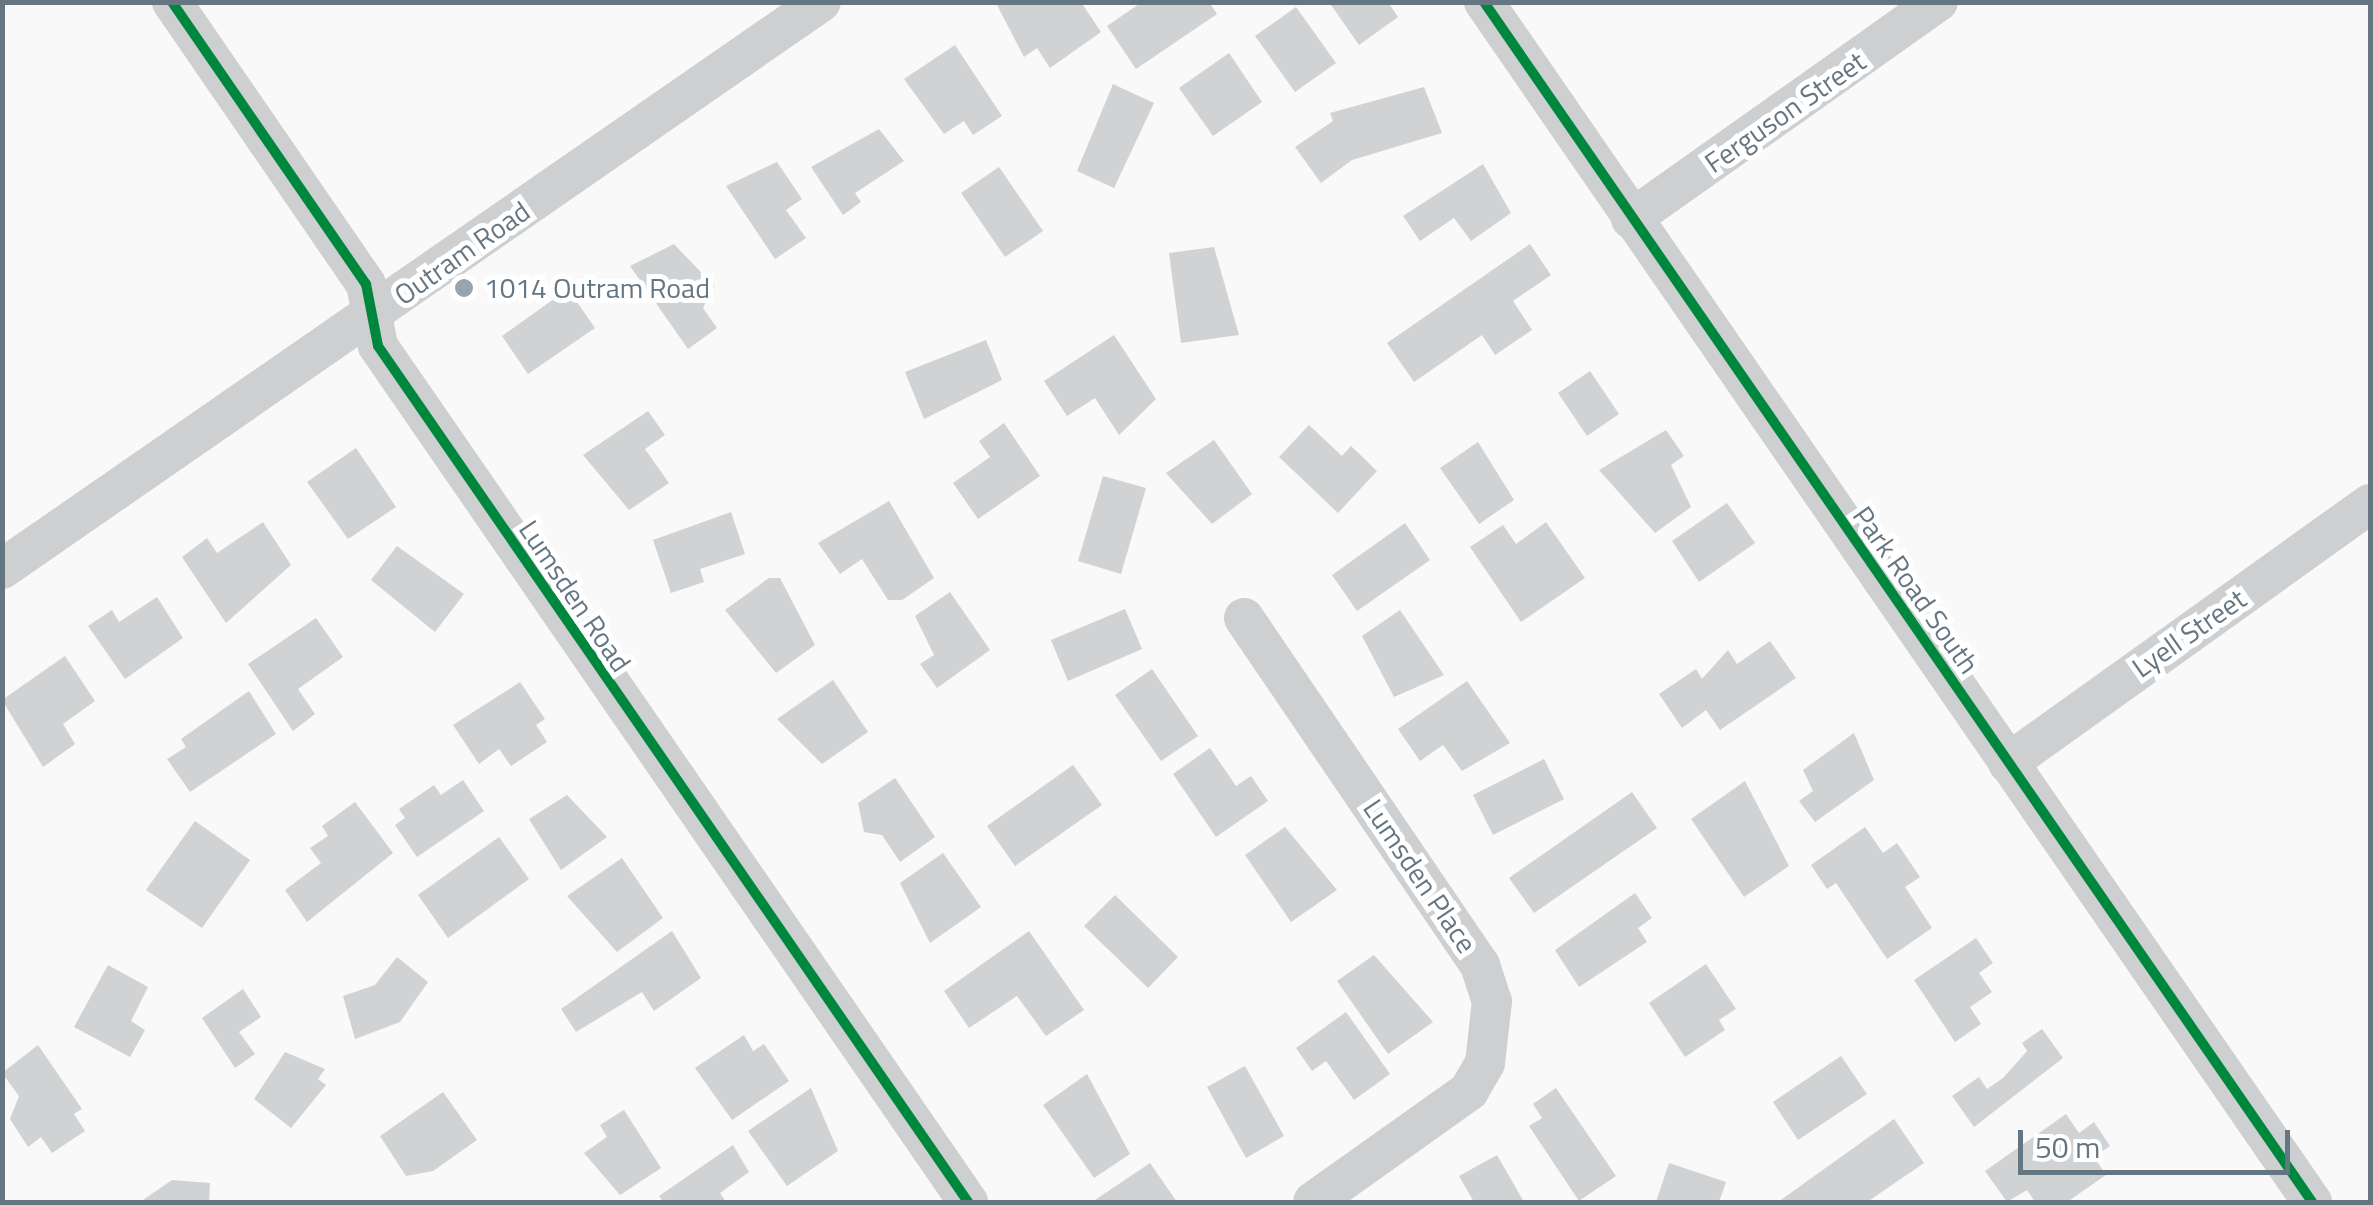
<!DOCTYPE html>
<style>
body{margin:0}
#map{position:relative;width:2373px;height:1205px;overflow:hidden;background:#f9f9f9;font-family:"Titillium Web",sans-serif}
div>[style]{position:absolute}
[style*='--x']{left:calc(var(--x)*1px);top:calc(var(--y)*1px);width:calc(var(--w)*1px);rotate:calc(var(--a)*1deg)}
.building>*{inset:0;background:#d0d2d3}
.street>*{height:40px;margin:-20px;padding:0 20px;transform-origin:20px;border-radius:20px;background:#cecfd0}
.cycleway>*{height:10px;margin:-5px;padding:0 5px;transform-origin:5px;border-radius:5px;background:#00873e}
.dots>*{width:28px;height:28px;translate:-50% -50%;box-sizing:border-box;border:5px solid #fff;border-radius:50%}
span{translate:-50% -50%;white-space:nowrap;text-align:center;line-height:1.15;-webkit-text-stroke:10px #fff;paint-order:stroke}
.street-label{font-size:28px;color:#657683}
.poi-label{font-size:28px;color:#657683}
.left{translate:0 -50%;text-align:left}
.frame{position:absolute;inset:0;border:5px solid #657683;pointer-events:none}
.scale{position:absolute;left:2018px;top:1130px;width:272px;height:45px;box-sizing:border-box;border:5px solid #657683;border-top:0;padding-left:12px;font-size:30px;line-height:35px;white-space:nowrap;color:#657683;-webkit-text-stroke:8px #fff;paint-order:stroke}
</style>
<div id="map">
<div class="building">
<div style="clip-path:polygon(1081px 2px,1101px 32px,1050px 68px,1037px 48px,1024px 57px,997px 5px)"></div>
<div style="clip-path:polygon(1142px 2px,1209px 2px,1217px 14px,1136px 69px,1107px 26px)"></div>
<div style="clip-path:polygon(1329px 2px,1388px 2px,1398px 17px,1359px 45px)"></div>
<div style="clip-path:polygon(1296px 7px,1336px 63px,1295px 92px,1255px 36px)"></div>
<div style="clip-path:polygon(955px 45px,1002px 116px,973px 135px,964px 121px,944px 134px,904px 79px)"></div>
<div style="clip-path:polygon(1229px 53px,1262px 102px,1213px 136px,1179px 88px)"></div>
<div style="clip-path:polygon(1113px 84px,1154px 103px,1114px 188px,1077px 171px)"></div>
<div style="clip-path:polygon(1424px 87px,1442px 133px,1352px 160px,1321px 183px,1295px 147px,1333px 121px,1330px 113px)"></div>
<div style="clip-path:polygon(879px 129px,904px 161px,855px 193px,861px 202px,843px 215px,811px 167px)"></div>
<div style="clip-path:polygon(777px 162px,802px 199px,786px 210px,806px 238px,775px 259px,726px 186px)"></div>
<div style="clip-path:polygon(1483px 164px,1511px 213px,1471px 241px,1454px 218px,1420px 241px,1403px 216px)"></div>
<div style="clip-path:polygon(999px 167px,1043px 231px,1005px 257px,961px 193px)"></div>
<div style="clip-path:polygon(674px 244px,714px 286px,703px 308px,717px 328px,688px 349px,630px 266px)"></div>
<div style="clip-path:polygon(1530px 244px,1551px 275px,1513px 301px,1532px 330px,1495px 355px,1482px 335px,1414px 382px,1387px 343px)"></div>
<div style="clip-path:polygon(1214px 247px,1239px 335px,1181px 343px,1169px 253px)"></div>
<div style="clip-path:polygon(568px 289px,595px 328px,528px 374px,502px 336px)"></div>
<div style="clip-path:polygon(1114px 335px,1156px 399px,1119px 435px,1095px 398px,1067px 416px,1044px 381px)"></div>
<div style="clip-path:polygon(986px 340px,1002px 380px,924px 419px,905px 372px)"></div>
<div style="clip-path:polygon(1590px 371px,1619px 414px,1587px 436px,1558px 393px)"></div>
<div style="clip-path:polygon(648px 411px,665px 435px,645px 449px,669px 483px,629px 510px,583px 455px)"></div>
<div style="clip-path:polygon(1004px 423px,1040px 476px,978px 519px,953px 483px,990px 457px,979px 441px)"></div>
<div style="clip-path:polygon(1309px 425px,1342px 456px,1351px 446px,1377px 471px,1338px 513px,1279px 457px)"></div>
<div style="clip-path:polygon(1666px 430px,1684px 456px,1671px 465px,1691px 507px,1655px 533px,1599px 470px)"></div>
<div style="clip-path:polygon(1214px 440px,1252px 494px,1212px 524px,1166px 473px)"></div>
<div style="clip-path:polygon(1478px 442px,1514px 500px,1479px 524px,1440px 468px)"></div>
<div style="clip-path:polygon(356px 448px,396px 507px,348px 539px,307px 482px)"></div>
<div style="clip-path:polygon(1103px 476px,1146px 488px,1121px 574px,1078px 561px)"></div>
<div style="clip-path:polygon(889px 501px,934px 578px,902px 600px,888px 600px,862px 559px,840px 574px,818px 543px)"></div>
<div style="clip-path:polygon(1727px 503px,1755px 543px,1699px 582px,1672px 541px)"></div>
<div style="clip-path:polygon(731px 512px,745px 554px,700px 569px,704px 582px,671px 593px,653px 540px)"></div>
<div style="clip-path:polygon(263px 522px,291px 565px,226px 623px,182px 557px,207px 538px,217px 553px)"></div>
<div style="clip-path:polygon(1546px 522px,1585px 578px,1521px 622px,1470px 547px,1503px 525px,1516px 544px)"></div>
<div style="clip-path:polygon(1405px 523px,1430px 560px,1357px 611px,1332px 575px)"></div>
<div style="clip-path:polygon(397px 546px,464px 594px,435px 632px,371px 580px)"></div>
<div style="clip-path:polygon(769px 578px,780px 578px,815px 645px,776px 673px,725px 610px)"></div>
<div style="clip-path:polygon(950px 592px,990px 650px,937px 688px,920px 664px,934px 655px,915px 616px)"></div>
<div style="clip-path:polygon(157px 597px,183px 638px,125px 679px,88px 626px,112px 610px,119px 622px)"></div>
<div style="clip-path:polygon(1125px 609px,1142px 649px,1068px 681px,1051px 640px)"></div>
<div style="clip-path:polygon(1400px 610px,1444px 675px,1394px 697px,1362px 636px)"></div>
<div style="clip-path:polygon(316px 618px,343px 657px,298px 689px,315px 714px,293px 731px,248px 664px)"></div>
<div style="clip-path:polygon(1770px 641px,1796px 678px,1720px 730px,1706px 710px,1682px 728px,1659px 694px,1696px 669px,1702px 679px,1728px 650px,1737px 664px)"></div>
<div style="clip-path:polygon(65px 656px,95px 701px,63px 724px,75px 744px,43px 767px,2px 700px)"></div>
<div style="clip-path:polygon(1152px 669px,1198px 736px,1161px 761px,1115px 695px)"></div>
<div style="clip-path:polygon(833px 680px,868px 732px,822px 764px,777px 719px)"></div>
<div style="clip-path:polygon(1467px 681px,1510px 743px,1462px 771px,1443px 745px,1420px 761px,1398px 729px)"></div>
<div style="clip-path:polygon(520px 682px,545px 719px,536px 725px,547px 742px,511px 766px,499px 749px,479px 764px,453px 725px)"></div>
<div style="clip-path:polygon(249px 691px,276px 734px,190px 792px,167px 759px,186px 747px,181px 739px)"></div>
<div style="clip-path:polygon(1854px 733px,1874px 780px,1815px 822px,1799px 801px,1813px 791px,1803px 770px)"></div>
<div style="clip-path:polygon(1210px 748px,1236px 786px,1251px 776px,1268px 801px,1216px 837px,1173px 774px)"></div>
<div style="clip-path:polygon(1544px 759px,1564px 799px,1493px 835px,1473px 795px)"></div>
<div style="clip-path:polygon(1073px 765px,1102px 805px,1015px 866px,987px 826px)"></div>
<div style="clip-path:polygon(895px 778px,935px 837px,900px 862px,882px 835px,864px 832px,858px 803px)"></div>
<div style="clip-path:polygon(463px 780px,484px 811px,417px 857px,395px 825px,405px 818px,399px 809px,434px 785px,441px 795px)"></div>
<div style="clip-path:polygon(1745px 781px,1789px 866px,1744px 897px,1691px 819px)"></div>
<div style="clip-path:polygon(1632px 792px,1657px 828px,1534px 913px,1509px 878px)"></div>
<div style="clip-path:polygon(567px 795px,607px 837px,561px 870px,529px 819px)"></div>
<div style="clip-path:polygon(355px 802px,393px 853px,307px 922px,285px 890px,321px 863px,310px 848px,328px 836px,322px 826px)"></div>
<div style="clip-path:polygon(195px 821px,250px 860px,202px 928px,146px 890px)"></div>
<div style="clip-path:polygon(1285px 827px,1337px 890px,1291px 922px,1245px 855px)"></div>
<div style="clip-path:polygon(1865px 827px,1883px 853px,1897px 843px,1920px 877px,1905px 887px,1932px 928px,1887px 959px,1836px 883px,1827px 889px,1811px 865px)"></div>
<div style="clip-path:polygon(499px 837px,529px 879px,448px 938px,418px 895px)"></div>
<div style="clip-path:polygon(943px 853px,981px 907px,930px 943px,900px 883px)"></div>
<div style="clip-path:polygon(622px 858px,663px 918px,617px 952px,567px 896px)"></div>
<div style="clip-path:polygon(1635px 893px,1652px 918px,1638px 928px,1647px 942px,1579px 987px,1555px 950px)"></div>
<div style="clip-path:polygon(1115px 895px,1178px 957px,1148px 988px,1084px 926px)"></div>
<div style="clip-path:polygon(672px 931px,701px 978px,654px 1011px,642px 992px,576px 1032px,561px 1009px)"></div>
<div style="clip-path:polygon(1029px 931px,1084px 1010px,1046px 1036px,1017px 996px,969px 1028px,944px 991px)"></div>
<div style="clip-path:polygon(1976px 938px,1993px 963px,1979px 973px,1992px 992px,1970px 1007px,1981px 1024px,1955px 1042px,1914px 980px)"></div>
<div style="clip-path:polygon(1374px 955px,1433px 1022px,1388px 1054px,1337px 981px)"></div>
<div style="clip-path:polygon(397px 957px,428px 982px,400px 1022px,355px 1039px,343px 996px,375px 985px)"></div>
<div style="clip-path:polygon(1706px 964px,1736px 1009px,1719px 1020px,1725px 1030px,1685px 1057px,1649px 1003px)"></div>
<div style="clip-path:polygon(108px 965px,148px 987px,131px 1021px,145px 1030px,130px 1057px,74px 1027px)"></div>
<div style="clip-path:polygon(243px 989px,261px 1017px,239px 1032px,255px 1054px,235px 1068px,202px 1018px)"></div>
<div style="clip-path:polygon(1346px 1012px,1390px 1074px,1354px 1100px,1326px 1061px,1312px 1071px,1296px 1048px)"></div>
<div style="clip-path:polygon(2042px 1029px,2063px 1058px,1974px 1127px,1952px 1096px,1979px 1077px,1987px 1089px,2003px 1078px,2027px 1051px,2022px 1043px)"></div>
<div style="clip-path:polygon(744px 1035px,753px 1051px,764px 1044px,789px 1081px,732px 1120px,695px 1068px)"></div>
<div style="clip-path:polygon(38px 1045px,82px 1109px,74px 1114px,85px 1131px,52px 1153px,41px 1137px,28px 1147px,10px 1119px,19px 1096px,2px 1073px)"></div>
<div style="clip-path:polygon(285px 1052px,325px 1069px,318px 1079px,326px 1085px,291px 1128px,254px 1099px)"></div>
<div style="clip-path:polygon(1841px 1056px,1867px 1094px,1798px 1140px,1773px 1102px)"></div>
<div style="clip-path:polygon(1245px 1066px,1284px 1136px,1246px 1158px,1207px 1087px)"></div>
<div style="clip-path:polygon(1087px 1074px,1130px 1154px,1094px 1178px,1043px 1105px)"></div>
<div style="clip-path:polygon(811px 1088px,838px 1151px,787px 1186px,748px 1131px)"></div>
<div style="clip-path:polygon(1556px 1088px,1616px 1176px,1579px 1201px,1529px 1126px,1542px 1118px,1533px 1104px)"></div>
<div style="clip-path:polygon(443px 1092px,477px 1140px,433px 1171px,406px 1176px,380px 1136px)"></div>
<div style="clip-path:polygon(624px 1110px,661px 1168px,620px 1195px,584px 1153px,607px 1137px,600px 1125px)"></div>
<div style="clip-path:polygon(2066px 1114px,2079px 1133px,2094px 1122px,2110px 1146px,2094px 1157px,2106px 1175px,2067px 1202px,2035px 1202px,2027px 1190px,2007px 1202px,1985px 1171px)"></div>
<div style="clip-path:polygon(1894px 1119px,1924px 1163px,1867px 1202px,1778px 1202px)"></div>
<div style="clip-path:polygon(733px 1145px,749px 1172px,720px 1193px,726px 1202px,663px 1202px,659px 1196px)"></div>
<div style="clip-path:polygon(1497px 1155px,1524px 1202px,1474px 1202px,1459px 1176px)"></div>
<div style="clip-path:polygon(1150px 1163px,1177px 1202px,1092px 1202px)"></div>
<div style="clip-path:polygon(1669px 1163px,1726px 1182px,1719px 1202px,1656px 1202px)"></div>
<div style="clip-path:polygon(172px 1180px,210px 1183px,209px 1202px,140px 1202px)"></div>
</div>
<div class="street">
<div style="--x:172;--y:2;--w:342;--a:55.5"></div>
<div style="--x:366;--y:284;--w:63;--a:79"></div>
<div style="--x:378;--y:346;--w:1040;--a:55.42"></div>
<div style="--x:1484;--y:2;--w:1458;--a:55.39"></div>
<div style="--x:1631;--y:219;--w:376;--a:-35.3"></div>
<div style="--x:2;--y:569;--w:996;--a:-34.7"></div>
<div style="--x:1244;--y:618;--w:420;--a:55.8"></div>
<div style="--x:1480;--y:965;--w:38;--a:72"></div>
<div style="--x:1492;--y:1001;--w:62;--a:96.4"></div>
<div style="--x:1485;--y:1063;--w:32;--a:120"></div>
<div style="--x:1469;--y:1091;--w:191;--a:144.6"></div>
<div style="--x:2008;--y:763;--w:445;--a:-35.6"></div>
</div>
<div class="cycleway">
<div style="--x:172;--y:2;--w:342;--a:55.5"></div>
<div style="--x:366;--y:284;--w:63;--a:79"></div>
<div style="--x:378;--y:346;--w:1040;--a:55.42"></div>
<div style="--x:1484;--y:2;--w:1458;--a:55.39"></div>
</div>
<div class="dots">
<div style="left:464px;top:288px;background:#99a4ac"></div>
</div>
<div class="street-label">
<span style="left:1785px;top:112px;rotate:-35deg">Ferguson Street</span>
<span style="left:462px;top:253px;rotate:-35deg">Outram Road</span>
<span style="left:1916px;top:590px;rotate:55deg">Park Road South</span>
<span style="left:575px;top:596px;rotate:56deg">Lumsden Road</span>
<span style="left:2189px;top:633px;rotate:-35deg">Lyell Street</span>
<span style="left:1420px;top:876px;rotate:56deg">Lumsden Place</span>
</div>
<div class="poi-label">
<span class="left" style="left:484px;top:288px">1014 Outram Road</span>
</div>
<div class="frame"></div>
<div class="scale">50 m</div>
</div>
